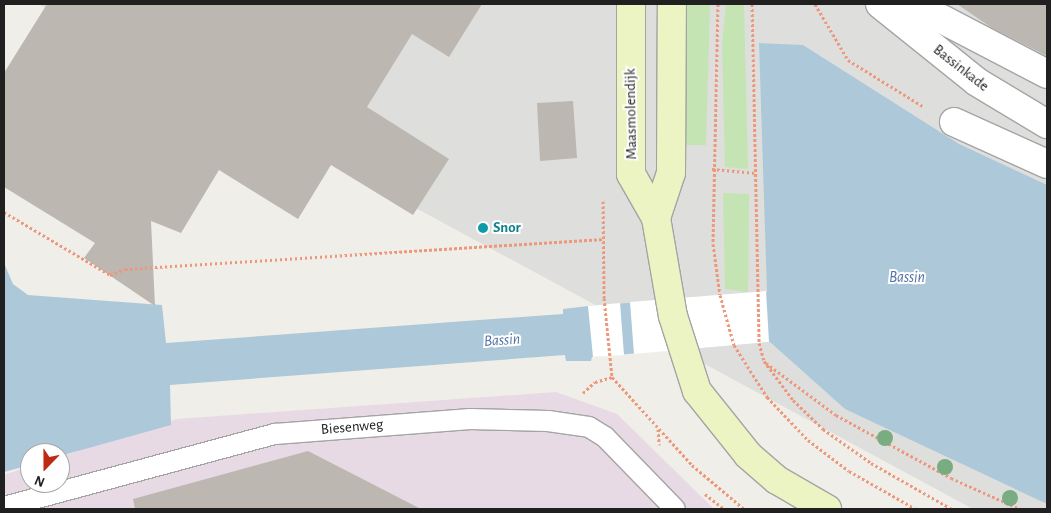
<!DOCTYPE html>
<style>
body{margin:0}
#map{position:relative;width:1051px;height:513px;overflow:hidden;background:#f0eee8;font-family:"Alegreya Sans",sans-serif}
div>[style]{position:absolute}
[style*='--x']{left:calc(var(--x)*1px);top:calc(var(--y)*1px);width:calc(var(--w)*1px);rotate:calc(var(--a)*1deg)}
.residential>*{inset:0;background:#dededd}
.industrial>*{inset:0;background:#e8dae4}
.grass>*{inset:0;background:#c4e5b3}
.water>*{inset:0;background:#adc9d9}
.pier>*{inset:0;background:#fff}
.building>*{inset:0;background:#bdb7b1}
.path>*{height:3px;margin-top:-1.5px;transform-origin:0;background:repeating-linear-gradient(90deg,#ed977b 0 2.5px,transparent 0 5px)}
.roads{filter:drop-shadow(1px 0 #a4a4a4) drop-shadow(-1px 0 #a4a4a4) drop-shadow(0 1px #a4a4a4) drop-shadow(0 -1px #a4a4a4)}
.service>*{height:20px;margin:-10px;padding:0 10px;transform-origin:10px;border-radius:10px;background:#fff}
.pedestrian>*{height:28px;margin:-14px;padding:0 14px;transform-origin:14px;border-radius:14px;background:#fff}
.secondary>*{height:28px;margin:-14px;padding:0 14px;transform-origin:14px;border-radius:14px;background:#ebf4c2}
.trees>*{width:16px;height:16px;margin:-8px;border-radius:50%;background:#78ac81}
.dots>*{width:14px;height:14px;translate:-50% -50%;box-sizing:border-box;border:2px solid #fff;border-radius:50%}
span{translate:-50% -50%;white-space:nowrap;text-align:center;line-height:1.15;-webkit-text-stroke:4px #fff;paint-order:stroke}
.street-label{font-size:15px;color:#202020}
.culture-label{font-size:15px;color:#0d838f;font-weight:700}
.left{translate:0 -50%;text-align:left}
.water-label{font-size:16px;color:#5573a8;font-style:italic}
.frame{position:absolute;inset:0;border:5px solid #202020;pointer-events:none}
.north{position:absolute;left:20px;top:443px;width:50px;height:50px;box-sizing:border-box;background:#fff;border:1px solid #a6a6a6;border-radius:50%;rotate:202deg;font-size:14px;font-weight:700;line-height:20px;text-align:center;color:#202020}
.north::after{content:'';display:block;margin:auto;width:18px;height:22px;background:#be2b13;clip-path:polygon(50% 0,100% 100%,50% 72%,0 100%)}
</style>
<div id="map">
<div class="residential">
<div style="clip-path:polygon(38px 4px,1047px 4px,1047px 509px,973px 509px)"></div>
</div>
<div class="industrial">
<div style="clip-path:polygon(556px 392px,617px 414px,714px 509px,4px 509px,4px 475px,30px 466px,30px 483px,60px 483px,60px 457px,177px 419px)"></div>
</div>
<div class="grass">
<div style="clip-path:polygon(681px 4px,710px 4px,706px 145px,681px 145px)"></div>
<div style="clip-path:polygon(726px 4px,744px 4px,748px 169px,725px 167px,722px 43px)"></div>
<div style="clip-path:polygon(723px 193px,749px 194px,748px 292px,725px 289px)"></div>
</div>
<div class="water">
<div style="clip-path:polygon(759px 43px,803px 45px,959px 144px,1047px 185px,1047px 504px,845px 409px,770px 342px,592px 357px,591px 361px,566px 361px,565px 355px,170px 385px,171px 425px,60px 456px,60px 453px,30px 453px,30px 465px,4px 472px,4px 263px,13px 284px,28px 295px,162px 305px,166px 343px,563px 314px,563px 309px,588px 306px,767px 292px)"></div>
</div>
<div class="pier">
<div style="clip-path:polygon(766px 291px,769px 342px,634px 354px,630px 302px)"></div>
<div style="clip-path:polygon(620px 303px,624px 355px,593px 357px,588px 306px)"></div>
</div>
<div class="building">
<div style="clip-path:polygon(47px 4px,482px 4px,449px 57px,412px 34px,367px 107px,449px 159px,413px 215px,331px 165px,298px 219px,219px 170px,181px 233px,151px 221px,155px 306px,84px 258px,95px 243px,4px 187px,4px 73px)"></div>
<div style="clip-path:polygon(957px 4px,1047px 4px,1047px 56px,992px 28px)"></div>
<div style="clip-path:polygon(573px 101px,577px 158px,540px 161px,537px 103px)"></div>
<div style="clip-path:polygon(308px 451px,421px 509px,135px 509px,133px 499px)"></div>
</div>
<div class="path">
<div style="--x:718;--y:4;--w:240;--a:91.2"></div>
<div style="--x:713;--y:244;--w:51;--a:82.2"></div>
<div style="--x:720;--y:295;--w:52;--a:74.4"></div>
<div style="--x:734;--y:345;--w:62;--a:57.6"></div>
<div style="--x:767;--y:397;--w:59;--a:46.4"></div>
<div style="--x:808;--y:440;--w:51;--a:37.1"></div>
<div style="--x:849;--y:471;--w:77;--a:29.6"></div>
<div style="--x:752;--y:4;--w:339;--a:88.8"></div>
<div style="--x:759;--y:343;--w:19;--a:74"></div>
<div style="--x:764;--y:361;--w:49;--a:53.4"></div>
<div style="--x:793;--y:400;--w:42;--a:44"></div>
<div style="--x:823;--y:429;--w:59;--a:35.3"></div>
<div style="--x:871;--y:463;--w:93;--a:29.6"></div>
<div style="--x:815;--y:4;--w:65;--a:59.5"></div>
<div style="--x:848;--y:60;--w:89;--a:31.7"></div>
<div style="--x:712;--y:169;--w:44;--a:5.2"></div>
<div style="--x:603;--y:201;--w:97;--a:89.4"></div>
<div style="--x:604;--y:298;--w:79;--a:84.2"></div>
<div style="--x:612;--y:377;--w:119;--a:47.7"></div>
<div style="--x:692;--y:465;--w:68;--a:40.2"></div>
<div style="--x:4;--y:212;--w:123;--a:30.7"></div>
<div style="--x:110;--y:275;--w:16;--a:-22"></div>
<div style="--x:125;--y:269;--w:479;--a:-3.6"></div>
<div style="--x:766;--y:363;--w:87;--a:36.6"></div>
<div style="--x:836;--y:415;--w:131;--a:28.7"></div>
<div style="--x:951;--y:478;--w:76;--a:24.2"></div>
<div style="--x:583;--y:393;--w:16;--a:-43"></div>
<div style="--x:595;--y:382;--w:18;--a:-16"></div>
<div style="--x:658;--y:429;--w:16;--a:86"></div>
<div style="--x:705;--y:494;--w:24;--a:38"></div>
</div>
<div class="roads">
<div class="service">
<div style="--x:4;--y:507;--w:281;--a:-15.1"></div>
<div style="--x:275;--y:434;--w:196;--a:-4.4"></div>
<div style="--x:470;--y:419;--w:78;--a:1.5"></div>
<div style="--x:548;--y:421;--w:41;--a:8.3"></div>
<div style="--x:589;--y:427;--w:19;--a:32"></div>
<div style="--x:605;--y:437;--w:100;--a:45.8"></div>
</div>
<div class="pedestrian">
<div style="--x:880;--y:4;--w:124;--a:38.8"></div>
<div style="--x:977;--y:82;--w:82;--a:31"></div>
<div style="--x:913;--y:4;--w:151;--a:27.6"></div>
<div style="--x:954;--y:122;--w:102;--a:24.3"></div>
</div>
<div class="secondary">
<div style="--x:631;--y:4;--w:170;--a:90"></div>
<div style="--x:631;--y:174;--w:51;--a:60.4"></div>
<div style="--x:656;--y:218;--w:99;--a:80.2"></div>
<div style="--x:673;--y:316;--w:79;--a:72.3"></div>
<div style="--x:697;--y:391;--w:82;--a:51.4"></div>
<div style="--x:748;--y:455;--w:38;--a:41"></div>
<div style="--x:777;--y:480;--w:58;--a:30.1"></div>
<div style="--x:656;--y:218;--w:47;--a:-71.6"></div>
<div style="--x:671;--y:173;--w:169;--a:-89.7"></div>
</div>
</div>
<div class="trees">
<div style="left:885px;top:438px"></div>
<div style="left:945px;top:467px"></div>
<div style="left:1010px;top:498px"></div>
</div>
<div class="dots">
<div style="left:483px;top:228px;background:#0f9aa8"></div>
</div>
<div class="street-label">
<span style="left:961px;top:68px;rotate:38deg">Bassinkade</span>
<span style="left:631px;top:114px;rotate:-91deg">Maasmolendijk</span>
<span style="left:352px;top:427px;rotate:-5deg">Biesenweg</span>
</div>
<div class="culture-label">
<span class="left" style="left:493px;top:228px">Snor</span>
</div>
<div class="water-label">
<span style="left:907px;top:277px">Bassin</span>
<span style="left:502px;top:340px;rotate:-4deg">Bassin</span>
</div>
<div class="frame"></div>
<div class="north">N</div>
</div>
